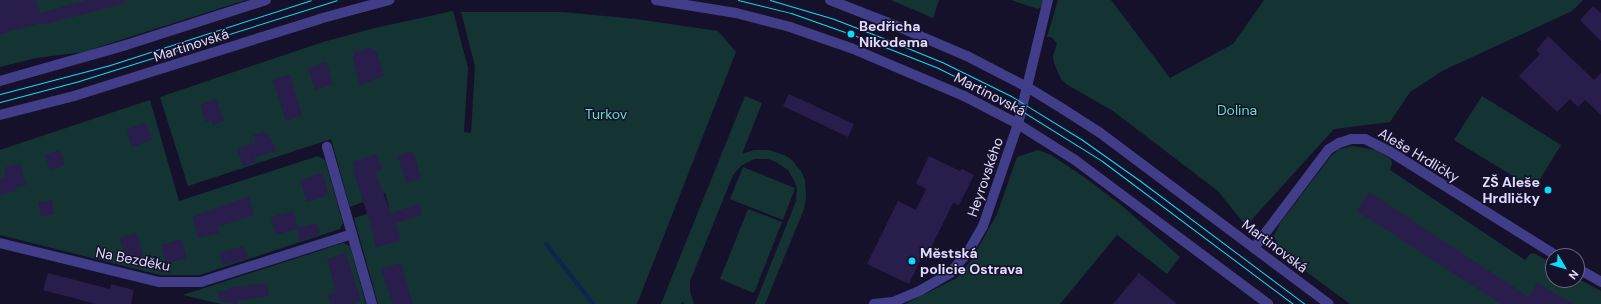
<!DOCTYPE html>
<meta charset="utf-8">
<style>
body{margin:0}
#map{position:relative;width:1601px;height:304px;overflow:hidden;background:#16112a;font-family:"DM Sans",sans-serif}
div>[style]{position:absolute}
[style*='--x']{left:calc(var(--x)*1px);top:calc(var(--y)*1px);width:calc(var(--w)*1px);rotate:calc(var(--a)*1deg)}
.green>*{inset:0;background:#143434}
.stream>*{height:4px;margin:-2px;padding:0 2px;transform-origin:2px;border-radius:2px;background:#0e234d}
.building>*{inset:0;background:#281d4b}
.minor>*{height:10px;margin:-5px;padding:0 5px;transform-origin:5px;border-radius:5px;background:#423d89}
.tram>*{height:1px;margin:-0.5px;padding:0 0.5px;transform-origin:0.5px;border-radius:0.5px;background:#0addfc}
.dots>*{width:11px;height:11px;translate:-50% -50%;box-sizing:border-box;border:2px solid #16112a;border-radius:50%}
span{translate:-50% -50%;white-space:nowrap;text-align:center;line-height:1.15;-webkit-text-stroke:3px #16112a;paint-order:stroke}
.poi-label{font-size:14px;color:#e0dbff;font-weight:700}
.left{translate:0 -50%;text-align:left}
.right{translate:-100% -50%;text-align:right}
.street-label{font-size:14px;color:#e0dbff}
.park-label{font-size:14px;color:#66e0c5}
.north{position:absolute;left:1545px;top:248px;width:40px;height:40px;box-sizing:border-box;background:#16112a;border:1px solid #67627f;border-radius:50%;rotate:128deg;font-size:11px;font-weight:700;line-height:16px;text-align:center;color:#e0dbff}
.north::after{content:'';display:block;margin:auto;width:14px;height:18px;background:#0addfc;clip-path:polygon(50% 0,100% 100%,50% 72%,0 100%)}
</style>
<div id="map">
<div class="green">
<div style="clip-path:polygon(0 0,246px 0,83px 52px,36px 58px,0 67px)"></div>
<div style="clip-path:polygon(891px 0,939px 0,933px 18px)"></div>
<div style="clip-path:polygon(1011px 0,1046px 0,1044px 5px,1038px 9px)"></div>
<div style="clip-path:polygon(1058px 0,1111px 0,1170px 78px,1233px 44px,1264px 0,1583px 0,1572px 11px,1444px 70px,1410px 92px,1390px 122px,1334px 129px,1246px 226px,1218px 191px,1113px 111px,1066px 84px,1061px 79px,1054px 63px,1053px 56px,1057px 43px,1051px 37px,1047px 37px)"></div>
<div style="clip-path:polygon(453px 11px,468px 68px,464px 132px,471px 133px,475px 66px,461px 12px,562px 12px,636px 19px,718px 31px,736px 52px,637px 304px,378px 304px,354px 218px,389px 207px,385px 193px,361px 194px,363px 202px,350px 207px,331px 139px,188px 186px,160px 97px,323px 42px,375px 28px)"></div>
<div style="clip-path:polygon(745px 96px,762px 103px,742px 154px,754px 150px,769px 150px,784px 155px,792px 160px,802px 173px,805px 181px,806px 197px,804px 209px,765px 304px,755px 304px,796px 201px,797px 189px,795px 182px,788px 170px,776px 162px,768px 159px,754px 159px,741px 166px,733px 175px,690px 281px,690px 291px,694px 304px,684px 304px,683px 301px,681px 304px,661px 304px)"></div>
<div style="clip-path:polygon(1482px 96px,1561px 145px,1534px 189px,1454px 140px)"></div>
<div style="clip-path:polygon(150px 100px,179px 201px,318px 156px,325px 160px,343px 223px,340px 229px,200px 275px,160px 275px,0 235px,0 150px)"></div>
<div style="clip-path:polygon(1353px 146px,1375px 150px,1391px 159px,1392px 164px,1390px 170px,1525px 260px,1530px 254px,1534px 253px,1553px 264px,1553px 280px,1577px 280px,1577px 278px,1601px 291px,1601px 304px,1350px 304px,1289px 259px,1280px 251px,1274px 236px,1280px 223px,1331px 156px,1339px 149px)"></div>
<div style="clip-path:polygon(1038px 150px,1051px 155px,1084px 177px,1121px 205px,1180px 257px,1167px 274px,1117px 235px,1060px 304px,905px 304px,957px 278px,972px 259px,997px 214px,1017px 157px)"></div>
<div style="clip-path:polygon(743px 167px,795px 188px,783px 220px,730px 199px)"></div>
<div style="clip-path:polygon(748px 209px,782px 222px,754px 293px,720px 279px)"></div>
<div style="clip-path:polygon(343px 243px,350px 246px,366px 304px,221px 304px,183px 295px)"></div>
</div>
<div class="stream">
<div style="--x:546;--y:244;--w:76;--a:51.9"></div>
</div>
<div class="building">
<div style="clip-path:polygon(0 0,36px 0,40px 13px,87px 0,125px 0,125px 3px,43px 25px,42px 23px,0 34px)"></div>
<div style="clip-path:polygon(1593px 6px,1601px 13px,1601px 41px,1580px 20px)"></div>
<div style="clip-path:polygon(1548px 36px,1594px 80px,1601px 73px,1601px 115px,1585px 100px,1578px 107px,1570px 99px,1557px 112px,1519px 76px,1540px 54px,1536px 50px)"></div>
<div style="clip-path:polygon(371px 47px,372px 50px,375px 49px,377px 53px,384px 76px,360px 85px,352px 57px,354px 56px,353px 53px)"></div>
<div style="clip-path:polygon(326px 62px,333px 84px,315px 90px,308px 68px)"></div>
<div style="clip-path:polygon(290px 74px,302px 115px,286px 121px,273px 80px)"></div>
<div style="clip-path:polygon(789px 94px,854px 124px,848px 137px,783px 106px)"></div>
<div style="clip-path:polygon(216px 99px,224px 121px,213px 125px,212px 120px,206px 123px,200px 105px)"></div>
<div style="clip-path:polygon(146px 123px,152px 140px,132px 147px,127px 129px)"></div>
<div style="clip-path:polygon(264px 132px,265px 134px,268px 133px,269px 138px,271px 138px,276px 151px,254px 157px,256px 162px,243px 166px,237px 149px,256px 143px,253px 135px)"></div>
<div style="clip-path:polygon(60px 150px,65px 165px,50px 170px,45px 155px)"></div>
<div style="clip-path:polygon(413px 151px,421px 178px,406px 183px,398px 156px)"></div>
<div style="clip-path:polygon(376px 154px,382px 170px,375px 172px,391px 213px,419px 204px,422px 215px,396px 223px,401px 241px,376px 247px,372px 229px,353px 170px,355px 169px,353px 162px)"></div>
<div style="clip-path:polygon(929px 156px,960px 171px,962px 169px,974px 175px,959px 205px,953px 203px,927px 256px,923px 254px,909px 284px,867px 264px,898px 201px,916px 210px,926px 189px,916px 183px)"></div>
<div style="clip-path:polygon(20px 163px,26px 185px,15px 188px,16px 191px,0 195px,0 179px,6px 178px,4px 168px)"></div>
<div style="clip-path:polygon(322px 173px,329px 195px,307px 202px,300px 180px)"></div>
<div style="clip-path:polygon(1369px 192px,1529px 297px,1537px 283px,1573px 304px,1501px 304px,1357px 211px)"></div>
<div style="clip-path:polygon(249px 196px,254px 215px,218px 227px,219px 233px,198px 238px,192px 217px)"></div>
<div style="clip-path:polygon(52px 200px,54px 214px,41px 217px,38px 202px)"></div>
<div style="clip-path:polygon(293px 211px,298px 228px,316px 223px,320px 234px,300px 241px,297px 229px,276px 235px,271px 217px)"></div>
<div style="clip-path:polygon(137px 233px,143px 256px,126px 260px,120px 238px)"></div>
<div style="clip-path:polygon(182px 239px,187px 258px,166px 264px,161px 245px)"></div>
<div style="clip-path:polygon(244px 246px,248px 258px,223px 265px,219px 253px)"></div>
<div style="clip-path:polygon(346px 253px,361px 301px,352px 304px,331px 304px,328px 294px,336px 292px,327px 259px)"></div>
<div style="clip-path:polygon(401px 263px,413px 304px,393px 304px,381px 269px)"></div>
<div style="clip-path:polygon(48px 273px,110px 289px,111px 284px,134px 290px,131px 304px,96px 304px,43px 290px)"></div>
<div style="clip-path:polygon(1139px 273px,1177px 304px,1113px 304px)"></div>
<div style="clip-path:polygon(267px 283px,269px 296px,237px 301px,238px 304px,220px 301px,218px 292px,233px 287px)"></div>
</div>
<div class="minor">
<div style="--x:656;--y:0;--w:81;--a:9.2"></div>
<div style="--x:736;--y:13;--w:56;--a:14.5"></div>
<div style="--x:790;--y:27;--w:65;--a:19"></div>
<div style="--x:851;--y:48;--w:123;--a:23"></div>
<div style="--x:964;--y:96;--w:61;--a:27.4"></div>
<div style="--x:1018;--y:124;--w:67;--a:32.3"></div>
<div style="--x:1075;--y:160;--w:241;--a:36.7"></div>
<div style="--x:830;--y:0;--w:74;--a:21.4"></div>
<div style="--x:899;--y:27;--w:74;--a:23.1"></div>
<div style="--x:967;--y:56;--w:68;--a:27.3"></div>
<div style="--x:1027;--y:87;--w:42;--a:31.4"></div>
<div style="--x:1063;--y:109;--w:43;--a:32.6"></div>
<div style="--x:1099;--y:132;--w:287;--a:36.8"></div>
<div style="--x:0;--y:81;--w:131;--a:-15.9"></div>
<div style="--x:126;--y:45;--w:147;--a:-17.8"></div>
<div style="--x:0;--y:115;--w:76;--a:-14.4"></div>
<div style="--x:74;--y:96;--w:257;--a:-17.4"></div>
<div style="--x:319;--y:19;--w:73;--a:-15.2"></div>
<div style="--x:352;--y:234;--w:73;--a:74.1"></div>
<div style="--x:0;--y:243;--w:164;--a:13.8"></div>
<div style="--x:159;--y:282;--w:42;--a:0"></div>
<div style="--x:201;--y:282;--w:158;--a:-17.6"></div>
<div style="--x:352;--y:234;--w:91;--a:-106"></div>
<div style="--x:1254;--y:248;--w:124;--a:-52.9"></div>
<div style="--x:1329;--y:149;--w:12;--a:-31"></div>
<div style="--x:1339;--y:143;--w:13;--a:-18"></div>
<div style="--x:1351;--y:139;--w:14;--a:0"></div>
<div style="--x:1365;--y:139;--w:27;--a:27"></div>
<div style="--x:1389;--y:151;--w:198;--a:32"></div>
<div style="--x:1577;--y:268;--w:28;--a:30"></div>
<div style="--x:874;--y:304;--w:19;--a:-6"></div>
<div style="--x:893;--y:302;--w:30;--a:-23"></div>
<div style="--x:921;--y:290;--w:34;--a:-30"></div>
<div style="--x:950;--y:273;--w:28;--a:-49"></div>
<div style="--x:968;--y:252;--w:30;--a:-60"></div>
<div style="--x:983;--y:226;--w:108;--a:-71.1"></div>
<div style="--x:1018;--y:124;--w:128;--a:-76.4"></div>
</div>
<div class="tram">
<div style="--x:738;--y:0;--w:55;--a:13.8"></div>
<div style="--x:791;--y:13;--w:75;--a:19.4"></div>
<div style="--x:862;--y:38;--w:82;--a:21.5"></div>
<div style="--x:938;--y:68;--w:79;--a:26.2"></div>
<div style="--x:1009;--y:103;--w:110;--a:31.9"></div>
<div style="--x:1102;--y:161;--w:239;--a:36.8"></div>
<div style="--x:770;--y:0;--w:67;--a:16.5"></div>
<div style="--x:834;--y:19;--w:47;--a:21.1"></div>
<div style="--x:878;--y:36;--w:69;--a:22.1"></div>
<div style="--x:942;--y:62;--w:77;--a:26.2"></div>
<div style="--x:1011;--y:96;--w:82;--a:31.6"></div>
<div style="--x:1081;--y:139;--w:71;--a:35.3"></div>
<div style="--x:1139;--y:180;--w:207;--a:36.8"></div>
<div style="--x:0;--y:94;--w:111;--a:-14.7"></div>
<div style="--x:107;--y:66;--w:214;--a:-17.9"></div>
<div style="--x:0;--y:102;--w:82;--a:-14.9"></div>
<div style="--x:79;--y:81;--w:270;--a:-17.4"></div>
</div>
<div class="dots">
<div style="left:851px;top:34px;background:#0addfc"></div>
<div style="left:1548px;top:190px;background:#0addfc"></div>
<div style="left:912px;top:261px;background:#0addfc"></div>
</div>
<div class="poi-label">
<span class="left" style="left:859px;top:34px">Bedřicha<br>Nikodema</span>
<span class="right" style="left:1540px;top:190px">ZŠ Aleše<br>Hrdličky</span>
<span class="left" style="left:920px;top:261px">Městská<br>policie Ostrava</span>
</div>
<div class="street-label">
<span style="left:191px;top:45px;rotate:-18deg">Martinovská</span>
<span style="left:990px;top:94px;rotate:27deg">Martinovská</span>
<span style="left:1419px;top:155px;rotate:31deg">Aleše Hrdličky</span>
<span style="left:985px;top:177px;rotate:-71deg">Heyrovského</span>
<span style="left:1275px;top:246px;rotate:37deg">Martinovská</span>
<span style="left:133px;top:259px;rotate:11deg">Na Bezděku</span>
</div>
<div class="park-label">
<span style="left:1237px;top:110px">Dolina</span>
<span style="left:606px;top:114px">Turkov</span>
</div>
<div class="north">N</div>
</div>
